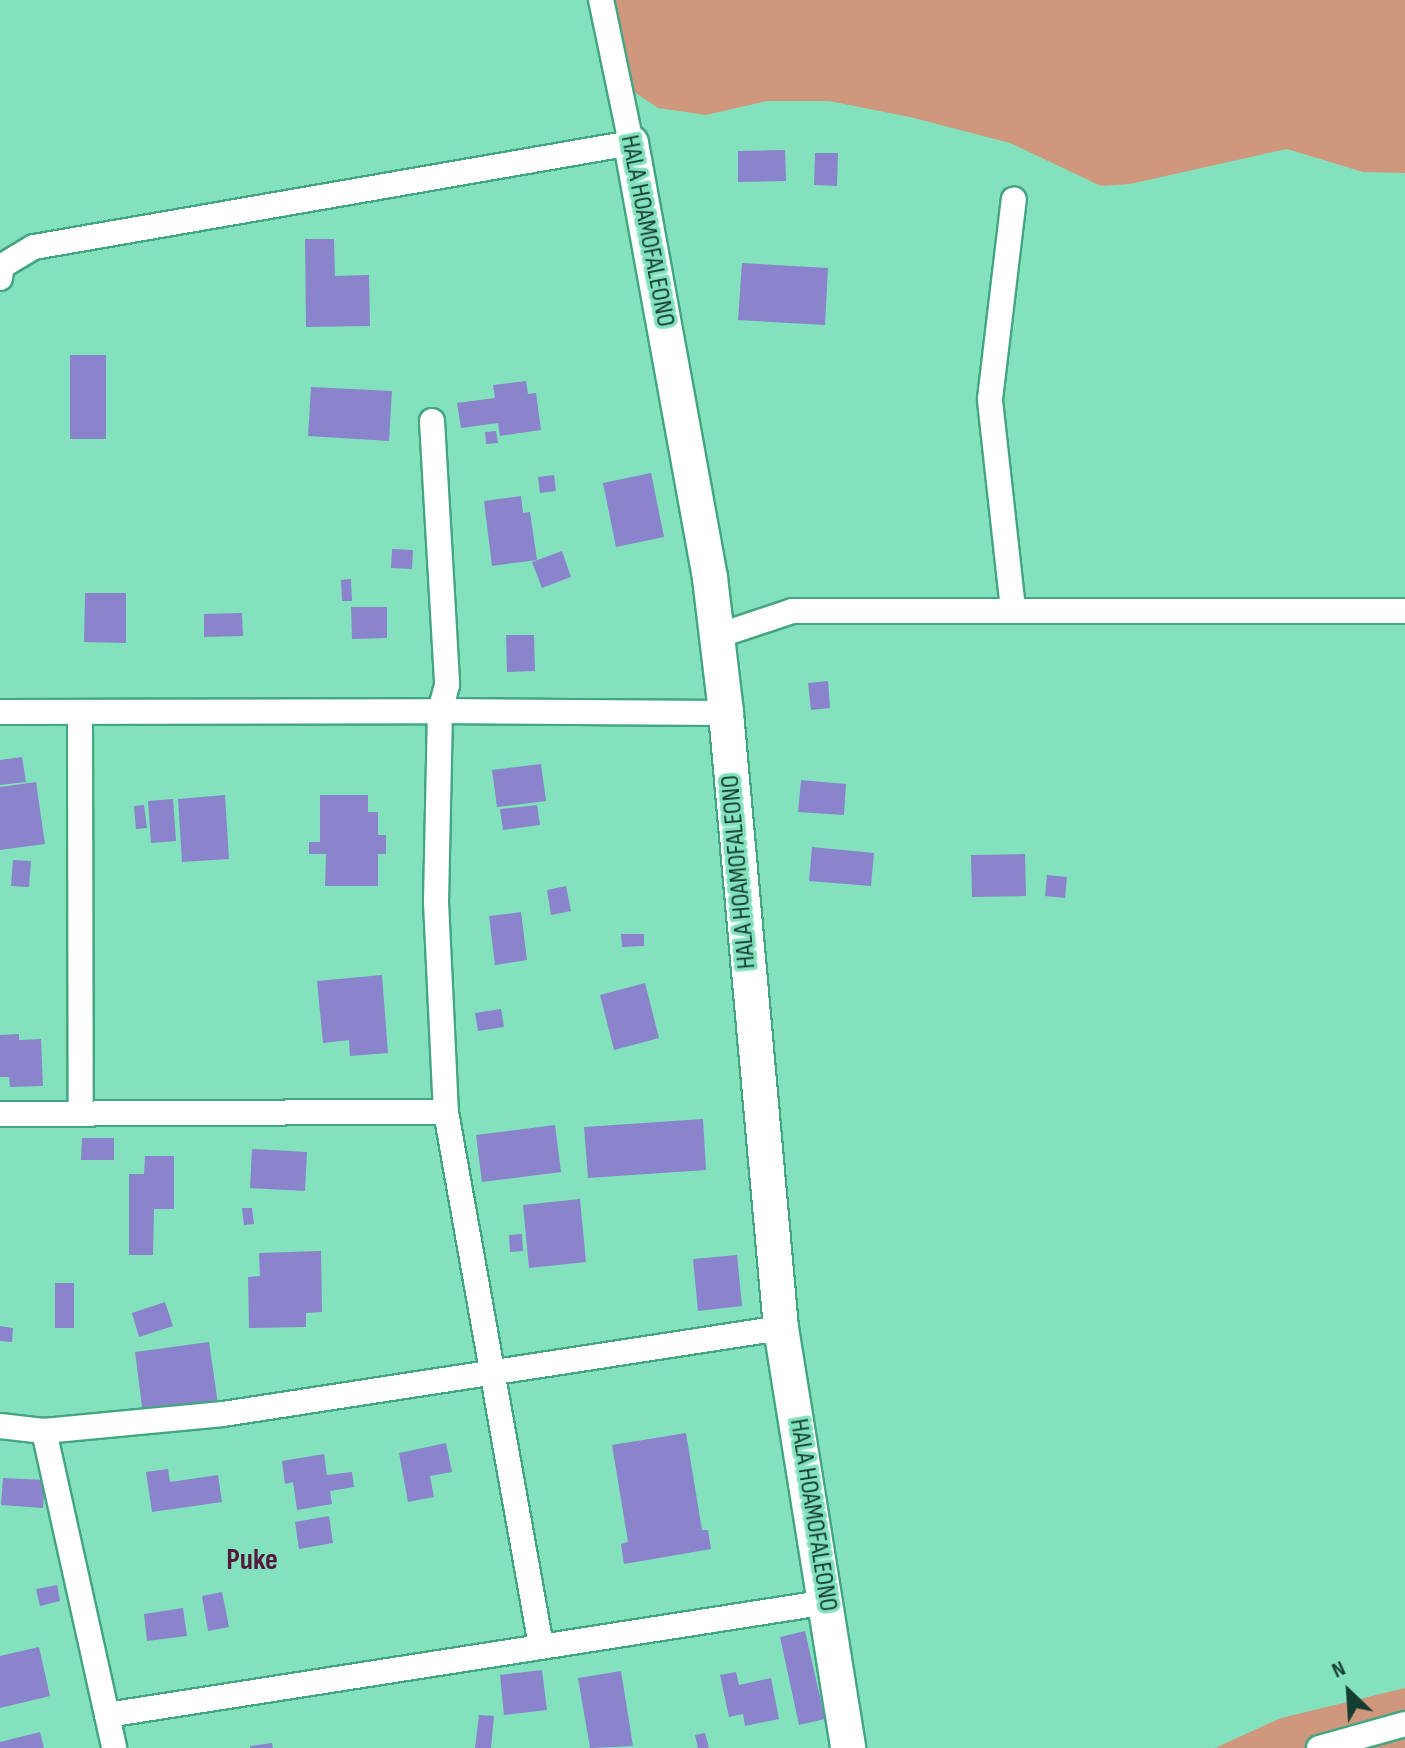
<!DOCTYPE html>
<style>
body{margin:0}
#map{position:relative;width:1405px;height:1748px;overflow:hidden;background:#83e2bd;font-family:"Sofia Sans Condensed",sans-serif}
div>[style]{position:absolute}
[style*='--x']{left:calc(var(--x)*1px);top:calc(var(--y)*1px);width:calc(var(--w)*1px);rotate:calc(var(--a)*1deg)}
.green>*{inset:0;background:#cf987d}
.building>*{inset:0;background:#8a84cc}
.roads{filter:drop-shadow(2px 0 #43a582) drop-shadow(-2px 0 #43a582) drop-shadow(0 2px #43a582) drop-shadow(0 -2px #43a582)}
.street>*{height:24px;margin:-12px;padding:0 12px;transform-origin:12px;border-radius:12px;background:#fff}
.secondary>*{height:34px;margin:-17px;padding:0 17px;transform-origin:17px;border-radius:17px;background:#fff}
span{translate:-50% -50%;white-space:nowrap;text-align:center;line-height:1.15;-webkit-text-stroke:7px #83e2bd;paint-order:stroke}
.street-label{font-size:26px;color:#143d2f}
.quarter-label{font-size:30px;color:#55183d;font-weight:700}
.north{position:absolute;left:1309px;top:1652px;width:80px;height:80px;-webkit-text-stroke:6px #83e2bd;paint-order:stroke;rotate:335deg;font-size:22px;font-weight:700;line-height:32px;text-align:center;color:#143d2f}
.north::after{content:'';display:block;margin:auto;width:28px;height:36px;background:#143d2f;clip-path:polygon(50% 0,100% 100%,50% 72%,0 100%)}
</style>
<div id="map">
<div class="green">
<div style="clip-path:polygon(586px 0,1405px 0,1405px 173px,1363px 172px,1287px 149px,1130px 184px,1101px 186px,1010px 143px,910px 117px,829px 101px,767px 101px,706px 115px,658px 108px,627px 87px)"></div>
<div style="clip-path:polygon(1405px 1688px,1405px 1748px,1215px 1748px,1281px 1718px)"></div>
</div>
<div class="building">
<div style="clip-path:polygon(785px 150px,786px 181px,738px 182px,738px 151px)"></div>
<div style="clip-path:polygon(815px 153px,838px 153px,837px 186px,814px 185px)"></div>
<div style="clip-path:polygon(305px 239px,334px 239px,335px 276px,369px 275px,370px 326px,306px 327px)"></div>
<div style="clip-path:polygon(742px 263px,828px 268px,825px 325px,738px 320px)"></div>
<div style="clip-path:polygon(70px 355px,106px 355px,106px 439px,70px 439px)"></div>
<div style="clip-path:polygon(526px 381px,528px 394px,536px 393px,541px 430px,500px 436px,498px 423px,461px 428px,457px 403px,495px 398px,493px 385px)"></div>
<div style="clip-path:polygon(311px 387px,392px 391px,389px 441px,308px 436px)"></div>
<div style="clip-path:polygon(496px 431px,498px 443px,486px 444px,485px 432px)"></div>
<div style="clip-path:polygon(651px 473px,664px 537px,616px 547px,603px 483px)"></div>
<div style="clip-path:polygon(554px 475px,556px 491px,540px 493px,538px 477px)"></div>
<div style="clip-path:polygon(521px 496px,523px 513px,530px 512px,537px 560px,492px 566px,484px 501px)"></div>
<div style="clip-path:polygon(392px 549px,413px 550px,412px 569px,391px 568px)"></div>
<div style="clip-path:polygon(562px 551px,571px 577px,542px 588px,532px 562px)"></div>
<div style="clip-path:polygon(351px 579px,352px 601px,342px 601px,341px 580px)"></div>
<div style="clip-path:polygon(85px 593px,126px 593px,126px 643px,84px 642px)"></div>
<div style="clip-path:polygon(351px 607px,387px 607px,387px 638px,352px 639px)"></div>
<div style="clip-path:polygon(242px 613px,243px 636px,204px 637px,204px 614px)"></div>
<div style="clip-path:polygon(506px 635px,534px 635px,535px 671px,507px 672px)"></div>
<div style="clip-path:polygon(828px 681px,830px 708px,811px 710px,808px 683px)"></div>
<div style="clip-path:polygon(22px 757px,26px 782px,0 785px,0 760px)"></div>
<div style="clip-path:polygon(541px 764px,546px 801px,497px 807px,492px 770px)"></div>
<div style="clip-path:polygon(801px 780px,846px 784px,844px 815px,798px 812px)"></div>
<div style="clip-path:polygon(36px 782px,45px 844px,0 850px,0 787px)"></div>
<div style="clip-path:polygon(225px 795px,229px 859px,182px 862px,178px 799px)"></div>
<div style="clip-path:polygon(320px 795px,368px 795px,368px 812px,378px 812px,378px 835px,386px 835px,386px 854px,378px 854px,378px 886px,325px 886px,326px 854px,309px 854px,309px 842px,320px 842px)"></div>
<div style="clip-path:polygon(173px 799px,176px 841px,151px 843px,148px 801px)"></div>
<div style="clip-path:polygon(144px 805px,147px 828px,136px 829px,134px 806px)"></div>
<div style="clip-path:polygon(537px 805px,540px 825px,503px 830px,500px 809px)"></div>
<div style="clip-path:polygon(812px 847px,874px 853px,871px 886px,809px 881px)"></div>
<div style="clip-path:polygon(1025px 854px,1026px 896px,972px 897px,971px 855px)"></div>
<div style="clip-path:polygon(13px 860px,31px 861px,29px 887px,11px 886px)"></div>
<div style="clip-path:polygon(1047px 875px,1067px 877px,1065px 898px,1045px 896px)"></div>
<div style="clip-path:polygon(566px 886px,571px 911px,551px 915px,547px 890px)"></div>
<div style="clip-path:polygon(521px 912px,527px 960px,495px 965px,489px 916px)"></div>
<div style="clip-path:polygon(621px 934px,644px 934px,644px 946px,622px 947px)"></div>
<div style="clip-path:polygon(382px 975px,388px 1053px,350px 1056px,349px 1040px,323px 1043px,317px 981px)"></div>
<div style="clip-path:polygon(645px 983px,659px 1038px,614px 1050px,600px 995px)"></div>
<div style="clip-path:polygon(501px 1009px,504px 1027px,478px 1031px,475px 1013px)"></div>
<div style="clip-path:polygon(19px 1034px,19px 1040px,41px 1039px,43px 1086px,10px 1087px,9px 1077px,0 1077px,0 1035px)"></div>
<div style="clip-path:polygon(703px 1119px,706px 1170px,588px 1178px,584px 1127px)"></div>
<div style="clip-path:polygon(555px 1125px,561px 1172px,482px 1182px,476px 1135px)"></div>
<div style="clip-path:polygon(82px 1138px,114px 1138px,114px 1160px,81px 1160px)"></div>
<div style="clip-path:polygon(252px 1149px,307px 1152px,305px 1191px,250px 1188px)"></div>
<div style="clip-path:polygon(145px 1156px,174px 1156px,174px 1209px,154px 1209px,153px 1255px,129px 1255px,129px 1174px,144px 1174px)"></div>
<div style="clip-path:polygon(580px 1199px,586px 1262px,529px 1268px,523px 1205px)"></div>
<div style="clip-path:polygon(242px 1208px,252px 1208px,254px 1224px,244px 1225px)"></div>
<div style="clip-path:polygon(522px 1234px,523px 1251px,510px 1252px,509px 1235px)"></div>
<div style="clip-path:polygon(321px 1251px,322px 1312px,306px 1313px,306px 1327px,249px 1328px,248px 1277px,260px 1276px,259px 1253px)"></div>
<div style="clip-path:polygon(737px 1255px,742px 1306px,698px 1311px,693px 1259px)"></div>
<div style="clip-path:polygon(55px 1283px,74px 1283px,74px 1328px,55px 1328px)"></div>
<div style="clip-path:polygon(165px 1302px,173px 1326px,139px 1337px,132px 1313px)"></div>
<div style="clip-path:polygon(0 1326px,13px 1328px,12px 1342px,0 1341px)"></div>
<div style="clip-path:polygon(209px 1342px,218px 1404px,143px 1414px,135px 1352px)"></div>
<div style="clip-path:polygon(686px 1433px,702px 1530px,708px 1530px,711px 1549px,624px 1564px,621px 1544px,628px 1542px,612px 1445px)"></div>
<div style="clip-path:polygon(446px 1443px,452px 1472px,430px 1476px,434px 1497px,408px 1502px,399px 1453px)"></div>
<div style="clip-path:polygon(324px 1454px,327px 1475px,352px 1472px,354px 1487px,330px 1491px,332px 1504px,297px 1510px,293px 1482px,285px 1484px,282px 1461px)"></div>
<div style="clip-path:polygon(168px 1469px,170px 1482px,218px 1475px,222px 1502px,152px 1512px,146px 1472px)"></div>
<div style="clip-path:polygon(3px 1478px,45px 1480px,43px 1508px,1px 1505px)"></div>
<div style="clip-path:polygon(329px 1516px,333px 1543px,299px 1549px,295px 1522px)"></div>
<div style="clip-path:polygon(57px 1585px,60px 1601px,40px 1606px,36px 1589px)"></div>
<div style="clip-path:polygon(222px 1592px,229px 1627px,208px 1631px,202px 1596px)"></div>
<div style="clip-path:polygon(183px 1608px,187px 1636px,147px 1641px,144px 1614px)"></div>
<div style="clip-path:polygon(805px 1631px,825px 1719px,799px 1725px,780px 1637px)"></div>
<div style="clip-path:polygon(39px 1647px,50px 1696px,0 1708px,0 1656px)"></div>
<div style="clip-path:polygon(542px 1670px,547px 1710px,504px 1715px,500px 1675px)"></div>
<div style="clip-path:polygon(621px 1671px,633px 1746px,590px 1748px,578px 1678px)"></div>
<div style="clip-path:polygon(736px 1672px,739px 1685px,771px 1678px,779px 1719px,745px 1726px,743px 1714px,729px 1717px,720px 1675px)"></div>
<div style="clip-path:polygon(479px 1715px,494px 1716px,491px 1748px,475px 1748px)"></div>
<div style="clip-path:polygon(40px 1732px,44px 1748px,0 1748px,0 1742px)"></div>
<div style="clip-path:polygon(705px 1733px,709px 1748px,698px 1748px,695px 1735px)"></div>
<div style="clip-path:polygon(272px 1743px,273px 1748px,250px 1748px,250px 1746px)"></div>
</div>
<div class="roads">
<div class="street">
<div style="--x:0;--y:278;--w:12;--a:-81"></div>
<div style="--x:2;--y:266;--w:37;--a:-31"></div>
<div style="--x:34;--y:247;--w:606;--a:-9.88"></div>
<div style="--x:631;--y:143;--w:146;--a:-101.8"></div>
<div style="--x:432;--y:421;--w:264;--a:86.7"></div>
<div style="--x:447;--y:685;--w:27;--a:105"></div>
<div style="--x:440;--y:711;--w:286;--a:0.4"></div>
<div style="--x:1013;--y:609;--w:211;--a:-96.3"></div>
<div style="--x:990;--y:399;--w:201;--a:-83.2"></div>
<div style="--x:717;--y:636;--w:79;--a:-18.4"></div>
<div style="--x:792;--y:611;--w:613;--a:0"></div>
<div style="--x:0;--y:712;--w:440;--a:-0.1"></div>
<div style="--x:440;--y:711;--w:191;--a:91.2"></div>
<div style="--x:436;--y:902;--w:210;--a:87.3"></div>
<div style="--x:446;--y:1112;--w:542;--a:79.91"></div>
<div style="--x:80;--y:715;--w:397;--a:89.9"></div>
<div style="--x:0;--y:1114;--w:446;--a:-0.3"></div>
<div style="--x:0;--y:1426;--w:44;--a:6.5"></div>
<div style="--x:44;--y:1431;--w:180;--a:-5.4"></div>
<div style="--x:223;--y:1414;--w:565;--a:-8.76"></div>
<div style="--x:44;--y:1431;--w:325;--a:77.5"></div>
<div style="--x:107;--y:1715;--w:730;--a:-8.91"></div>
<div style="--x:1319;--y:1748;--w:89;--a:-15.6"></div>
</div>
<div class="secondary">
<div style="--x:631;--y:143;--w:442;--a:79.7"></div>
<div style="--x:710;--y:578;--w:136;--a:83.2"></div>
<div style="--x:726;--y:713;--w:617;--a:84.89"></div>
<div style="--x:781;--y:1328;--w:425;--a:80.9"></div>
</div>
</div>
<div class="street-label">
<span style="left:647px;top:231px;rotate:79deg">HALA HOAMOFALEONO</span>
<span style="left:739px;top:872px;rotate:-95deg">HALA HOAMOFALEONO</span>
<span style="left:813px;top:1515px;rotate:81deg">HALA HOAMOFALEONO</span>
</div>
<div class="quarter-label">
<span style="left:252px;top:1560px">Puke</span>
</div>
<div class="north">N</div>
</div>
